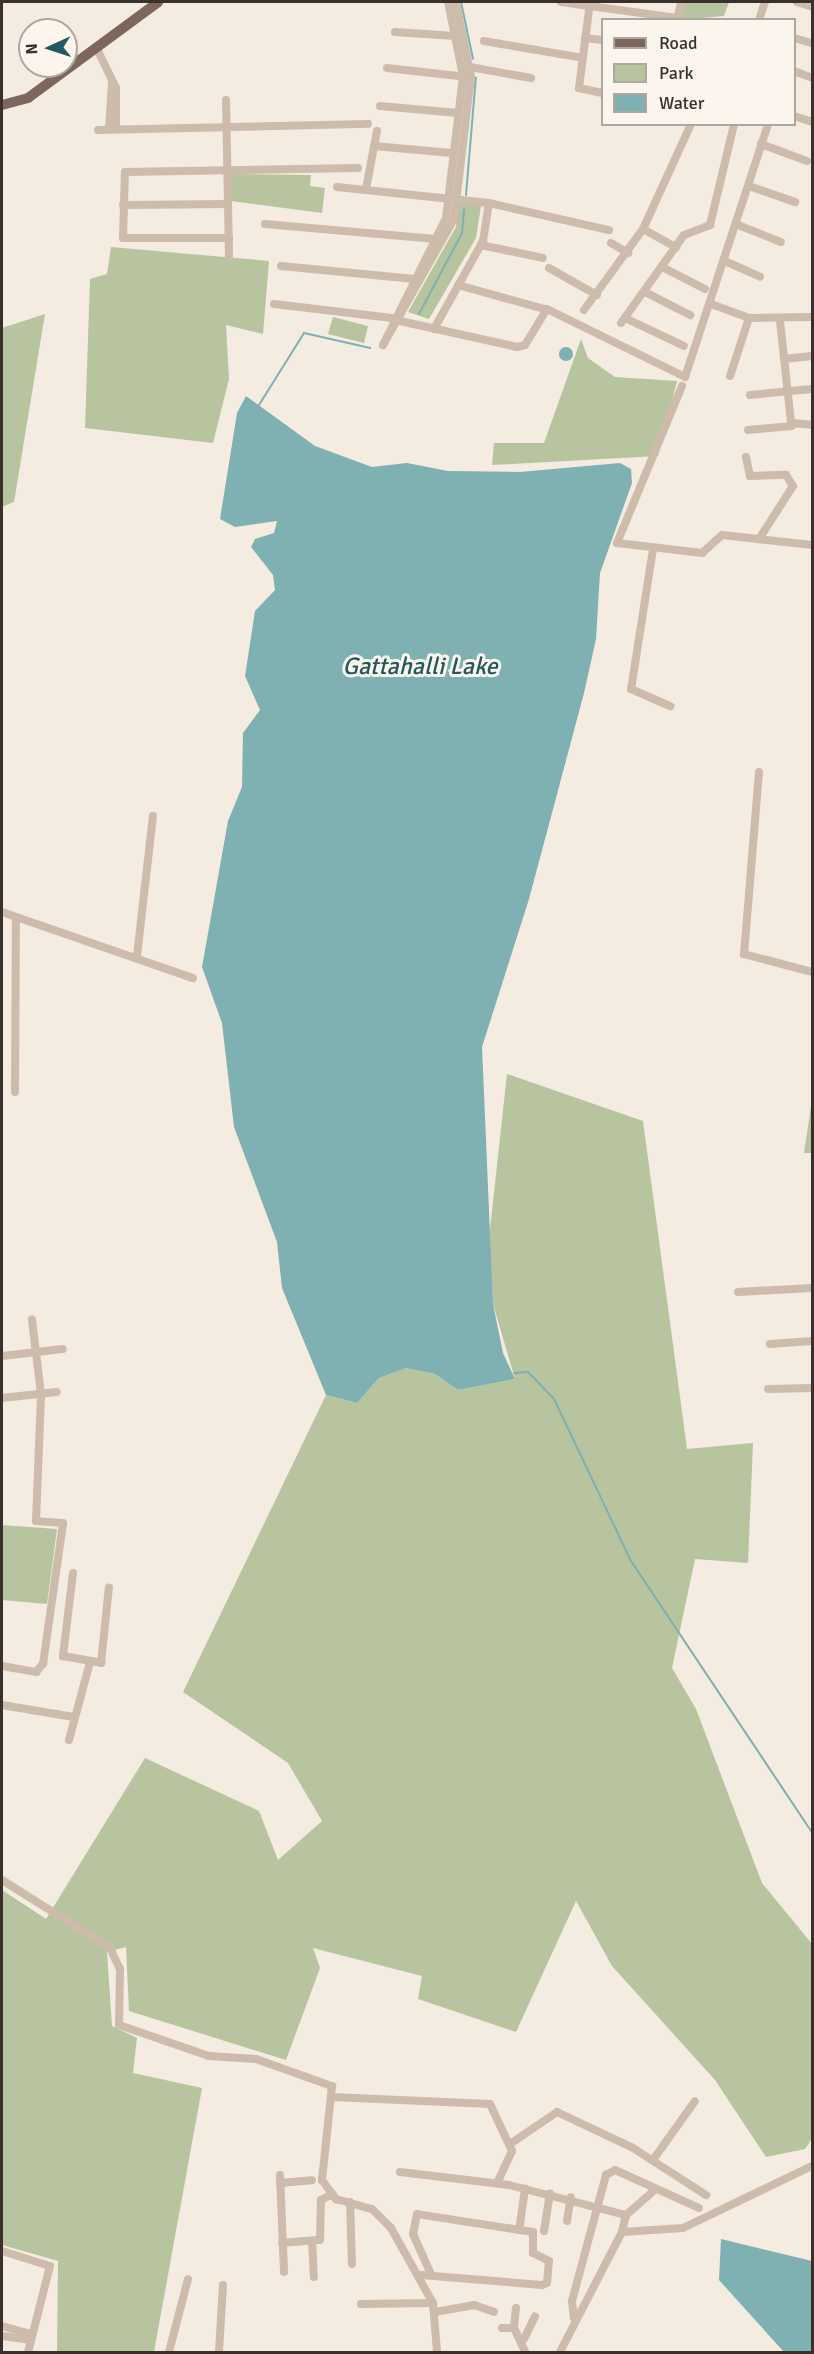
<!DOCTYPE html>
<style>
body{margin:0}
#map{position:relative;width:814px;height:2354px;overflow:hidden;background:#f4ebe1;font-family:Signika,sans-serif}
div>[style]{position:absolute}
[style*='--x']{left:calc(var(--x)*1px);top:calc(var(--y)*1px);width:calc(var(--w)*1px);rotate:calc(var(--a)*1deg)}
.green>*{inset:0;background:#b8c4a0}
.water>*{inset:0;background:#7fb0b2}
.round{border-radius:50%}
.stream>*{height:2px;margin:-1px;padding:0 1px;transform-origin:1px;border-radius:1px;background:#7fb0b2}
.minor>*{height:8px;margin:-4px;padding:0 4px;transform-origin:4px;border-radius:4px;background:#cdbbac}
.major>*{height:10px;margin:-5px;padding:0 5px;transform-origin:5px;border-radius:5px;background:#7d675c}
span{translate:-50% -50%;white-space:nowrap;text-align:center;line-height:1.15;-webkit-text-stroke:6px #fbf5ee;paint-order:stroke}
.water-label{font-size:24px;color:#1f5a5e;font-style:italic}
.frame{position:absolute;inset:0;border:3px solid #3b302b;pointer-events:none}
.legend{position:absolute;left:601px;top:18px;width:195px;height:108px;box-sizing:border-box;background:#fbf5ee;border:2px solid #aea6a0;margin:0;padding:8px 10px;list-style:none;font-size:18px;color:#3b302b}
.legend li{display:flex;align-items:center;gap:12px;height:30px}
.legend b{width:30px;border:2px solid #aea6a0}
.north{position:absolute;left:18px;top:18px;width:60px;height:60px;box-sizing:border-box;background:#fbf5ee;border:2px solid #aea6a0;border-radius:50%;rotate:267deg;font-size:16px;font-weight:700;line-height:24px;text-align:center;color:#3b302b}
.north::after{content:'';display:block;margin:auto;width:21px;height:27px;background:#1f5a5e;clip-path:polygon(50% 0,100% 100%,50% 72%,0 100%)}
</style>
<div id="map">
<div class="green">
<div style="clip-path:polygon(685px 2px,729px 2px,724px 16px,681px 20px)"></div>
<div style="clip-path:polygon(231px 174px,311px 175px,310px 186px,325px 188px,322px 213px,231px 201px)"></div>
<div style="clip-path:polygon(458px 202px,481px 206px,476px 238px,429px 319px,408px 312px,456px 227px)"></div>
<div style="clip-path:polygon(111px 247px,269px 261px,263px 334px,226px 325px,229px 379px,213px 443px,85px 428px,90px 279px,107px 274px)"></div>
<div style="clip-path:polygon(45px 314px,14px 502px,2px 507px,2px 328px)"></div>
<div style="clip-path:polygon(333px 317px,368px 326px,364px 343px,328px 334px)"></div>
<div style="clip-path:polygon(581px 339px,588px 358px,615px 377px,677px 381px,658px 456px,492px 465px,494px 443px,544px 443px)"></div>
<div style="clip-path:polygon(507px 1074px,643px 1121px,687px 1449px,753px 1443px,748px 1563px,695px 1559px,672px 1668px,696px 1709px,762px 1883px,812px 1944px,812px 2139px,805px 2149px,766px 2157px,715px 2080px,612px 1966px,576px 1901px,516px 2032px,418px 1999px,422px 1976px,313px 1948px,320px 1968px,286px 2060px,129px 2011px,126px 1947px,107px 1952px,112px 2026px,137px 2038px,133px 2073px,202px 2088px,154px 2352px,57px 2352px,58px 2261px,2px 2245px,2px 1890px,46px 1919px,145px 1758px,259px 1811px,278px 1860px,322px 1821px,288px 1763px,183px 1692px,326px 1395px,357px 1403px,379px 1378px,406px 1368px,435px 1374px,458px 1390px,515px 1379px,493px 1304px,489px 1238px)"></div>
<div style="clip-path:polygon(812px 1099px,812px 1153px,804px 1153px)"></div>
<div style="clip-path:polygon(2px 1525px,57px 1529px,47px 1604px,2px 1600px)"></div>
</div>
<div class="water">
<div class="round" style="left:559px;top:347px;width:14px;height:14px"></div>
<div style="clip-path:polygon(246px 396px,315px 446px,372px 467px,407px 463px,448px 471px,520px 472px,620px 463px,631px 469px,632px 483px,600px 573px,596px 639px,584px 693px,529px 899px,482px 1047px,493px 1304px,503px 1353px,515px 1379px,458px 1390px,435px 1374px,406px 1368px,379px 1378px,357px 1403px,326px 1395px,282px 1288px,277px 1242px,234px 1127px,222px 1023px,202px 967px,228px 821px,242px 787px,243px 733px,260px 710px,245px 676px,255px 611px,275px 590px,273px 575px,251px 547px,255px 539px,274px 533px,277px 521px,235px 527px,220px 519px,237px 413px)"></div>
<div style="clip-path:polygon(721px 2239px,812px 2261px,812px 2352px,784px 2352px,719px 2280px)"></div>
</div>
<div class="stream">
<div style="--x:461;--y:2;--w:58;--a:78.1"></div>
<div style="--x:466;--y:195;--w:118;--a:-85.2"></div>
<div style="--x:419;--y:314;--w:92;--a:-62"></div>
<div style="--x:462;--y:233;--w:24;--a:-85"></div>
<div style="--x:259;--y:405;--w:85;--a:-58"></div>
<div style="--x:304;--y:333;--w:68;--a:12.8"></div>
<div style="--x:514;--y:1373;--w:14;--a:-4"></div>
<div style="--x:528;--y:1372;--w:37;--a:46"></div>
<div style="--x:554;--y:1399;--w:179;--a:64.6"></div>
<div style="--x:631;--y:1561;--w:326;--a:56.3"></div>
</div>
<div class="minor">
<div style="--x:448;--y:2;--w:76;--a:78.5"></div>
<div style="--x:463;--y:76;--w:143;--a:96.8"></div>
<div style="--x:446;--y:218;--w:142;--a:116.4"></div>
<div style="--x:383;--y:345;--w:145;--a:-60.6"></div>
<div style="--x:454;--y:219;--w:143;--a:-83.2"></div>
<div style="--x:471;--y:77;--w:76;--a:-101.3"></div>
<div style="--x:561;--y:2;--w:117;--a:7.9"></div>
<div style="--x:590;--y:2;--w:87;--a:97.3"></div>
<div style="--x:579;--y:88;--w:24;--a:12"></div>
<div style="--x:797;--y:2;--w:16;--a:18"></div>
<div style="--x:677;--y:20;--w:18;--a:-77"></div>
<div style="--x:759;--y:20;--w:19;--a:-72"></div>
<div style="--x:395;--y:32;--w:60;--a:3.8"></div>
<div style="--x:585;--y:38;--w:17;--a:7"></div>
<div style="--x:794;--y:38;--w:19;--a:16"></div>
<div style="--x:484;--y:41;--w:100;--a:9.7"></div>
<div style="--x:97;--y:49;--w:43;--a:64"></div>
<div style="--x:116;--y:88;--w:41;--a:90"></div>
<div style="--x:470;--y:67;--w:62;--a:10.2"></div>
<div style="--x:387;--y:68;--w:81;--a:6.4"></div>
<div style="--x:794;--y:71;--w:19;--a:21"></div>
<div style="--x:226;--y:100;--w:157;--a:88.9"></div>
<div style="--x:380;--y:106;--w:78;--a:5.1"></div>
<div style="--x:794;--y:116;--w:19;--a:18"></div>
<div style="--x:109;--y:129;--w:47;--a:-86.3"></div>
<div style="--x:98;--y:130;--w:270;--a:-1.3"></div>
<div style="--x:761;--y:144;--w:49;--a:20.3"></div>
<div style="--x:374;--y:146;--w:78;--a:5.1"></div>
<div style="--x:749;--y:186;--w:49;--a:19.2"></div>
<div style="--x:337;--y:187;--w:153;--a:6"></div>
<div style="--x:489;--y:203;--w:123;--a:12.7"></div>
<div style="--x:366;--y:189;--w:59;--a:-79.3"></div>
<div style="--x:123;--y:205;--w:105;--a:-0.5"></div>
<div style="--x:265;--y:224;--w:171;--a:5"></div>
<div style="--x:738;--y:225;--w:46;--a:21.6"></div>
<div style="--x:643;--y:229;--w:38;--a:29"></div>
<div style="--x:229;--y:238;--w:106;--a:180"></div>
<div style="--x:123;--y:238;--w:66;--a:-88.3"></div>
<div style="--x:125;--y:172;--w:233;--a:-1"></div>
<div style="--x:611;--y:243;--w:20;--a:30"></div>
<div style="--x:481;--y:245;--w:63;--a:11.8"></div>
<div style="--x:727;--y:262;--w:36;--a:24"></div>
<div style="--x:281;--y:266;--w:134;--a:5.6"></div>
<div style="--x:549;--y:268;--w:55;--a:29.4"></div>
<div style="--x:664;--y:268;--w:46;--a:27.1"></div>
<div style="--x:458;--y:285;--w:89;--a:15.6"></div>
<div style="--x:645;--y:292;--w:51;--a:27.1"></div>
<div style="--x:274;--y:304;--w:119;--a:6.8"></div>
<div style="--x:711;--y:304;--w:40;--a:20.2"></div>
<div style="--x:749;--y:318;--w:61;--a:108.1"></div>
<div style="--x:584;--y:310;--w:100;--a:-53.9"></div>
<div style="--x:643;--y:229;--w:115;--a:-65.4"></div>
<div style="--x:625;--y:318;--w:65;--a:25.4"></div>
<div style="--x:749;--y:318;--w:63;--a:-0.9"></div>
<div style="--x:400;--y:321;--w:120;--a:12.5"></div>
<div style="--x:517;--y:347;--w:8;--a:-14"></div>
<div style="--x:525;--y:345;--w:42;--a:-58.6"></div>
<div style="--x:547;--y:309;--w:154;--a:26.2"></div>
<div style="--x:685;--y:377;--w:266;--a:-71.8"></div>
<div style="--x:780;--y:321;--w:103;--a:83.8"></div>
<div style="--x:791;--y:423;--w:21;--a:5"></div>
<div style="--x:621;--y:323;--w:108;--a:-54.4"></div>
<div style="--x:684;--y:235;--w:28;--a:-21"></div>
<div style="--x:710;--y:225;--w:104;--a:-76.6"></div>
<div style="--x:434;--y:329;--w:101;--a:-60.9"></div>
<div style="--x:483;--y:241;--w:38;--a:-81"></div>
<div style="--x:784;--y:359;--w:28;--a:-6"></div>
<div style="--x:682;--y:386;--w:170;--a:112.5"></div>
<div style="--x:617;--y:543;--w:86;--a:6.7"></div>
<div style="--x:702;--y:553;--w:27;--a:-42"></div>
<div style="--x:722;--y:535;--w:91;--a:6.3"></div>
<div style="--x:750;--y:395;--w:62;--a:-5.5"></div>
<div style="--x:748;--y:430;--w:44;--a:-5.2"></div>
<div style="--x:746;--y:457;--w:19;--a:78"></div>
<div style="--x:750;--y:476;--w:36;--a:-2"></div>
<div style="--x:786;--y:475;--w:13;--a:58"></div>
<div style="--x:793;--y:486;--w:63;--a:122.7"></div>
<div style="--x:653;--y:549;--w:142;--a:98.9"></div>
<div style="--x:631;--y:689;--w:43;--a:23.6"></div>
<div style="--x:759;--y:772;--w:183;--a:94.7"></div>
<div style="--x:744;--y:954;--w:70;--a:14.8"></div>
<div style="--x:2;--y:912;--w:202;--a:19.1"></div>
<div style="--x:137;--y:956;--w:141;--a:-83.5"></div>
<div style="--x:15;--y:1092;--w:175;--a:-89.7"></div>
<div style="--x:738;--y:1292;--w:74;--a:-3.1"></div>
<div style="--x:770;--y:1344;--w:42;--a:-4.1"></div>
<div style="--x:2;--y:1356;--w:61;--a:-6.5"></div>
<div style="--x:768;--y:1389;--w:44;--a:-1.3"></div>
<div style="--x:2;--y:1398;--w:55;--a:-6.2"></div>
<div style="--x:73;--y:1573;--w:84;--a:96.9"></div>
<div style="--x:63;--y:1656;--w:39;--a:10"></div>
<div style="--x:101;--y:1663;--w:76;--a:-84"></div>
<div style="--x:2;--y:1666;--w:35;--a:10"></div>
<div style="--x:36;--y:1672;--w:11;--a:-49"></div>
<div style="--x:43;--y:1664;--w:142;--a:-81.9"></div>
<div style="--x:63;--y:1523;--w:27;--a:-176"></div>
<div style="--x:36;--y:1521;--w:127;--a:-87.7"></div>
<div style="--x:41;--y:1394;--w:75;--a:-96.9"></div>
<div style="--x:2;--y:1705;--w:73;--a:9.5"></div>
<div style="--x:69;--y:1740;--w:81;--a:-74.9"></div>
<div style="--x:2;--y:1880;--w:128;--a:32.2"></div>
<div style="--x:110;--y:1948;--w:23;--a:65"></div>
<div style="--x:120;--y:1969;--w:56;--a:91"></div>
<div style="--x:119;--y:2025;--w:95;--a:19"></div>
<div style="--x:209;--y:2056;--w:47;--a:3.7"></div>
<div style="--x:256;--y:2059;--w:81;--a:19.6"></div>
<div style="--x:332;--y:2086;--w:95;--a:96.1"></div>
<div style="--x:322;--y:2180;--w:24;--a:54"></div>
<div style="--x:336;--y:2199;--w:37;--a:16"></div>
<div style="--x:372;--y:2209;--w:27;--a:45"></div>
<div style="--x:391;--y:2228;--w:86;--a:60.8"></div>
<div style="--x:433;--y:2303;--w:49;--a:85.3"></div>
<div style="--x:332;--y:2097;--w:158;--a:2.5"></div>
<div style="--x:490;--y:2104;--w:52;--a:64.9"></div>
<div style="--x:512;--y:2151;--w:35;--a:115"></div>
<div style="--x:510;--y:2144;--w:57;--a:-34.2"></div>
<div style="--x:557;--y:2112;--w:84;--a:25.3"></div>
<div style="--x:633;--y:2148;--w:87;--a:32.8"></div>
<div style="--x:653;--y:2160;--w:72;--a:-54.6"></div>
<div style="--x:400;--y:2172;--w:110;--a:6.8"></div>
<div style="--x:509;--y:2185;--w:121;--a:14.4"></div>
<div style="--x:280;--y:2175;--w:97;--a:87.6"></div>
<div style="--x:280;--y:2183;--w:32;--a:-5"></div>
<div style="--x:350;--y:2202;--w:62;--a:88.2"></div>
<div style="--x:567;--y:2221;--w:24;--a:-81"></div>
<div style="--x:520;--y:2224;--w:36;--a:-82"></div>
<div style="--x:544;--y:2231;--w:38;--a:-81"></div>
<div style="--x:622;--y:2232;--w:17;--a:-77"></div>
<div style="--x:626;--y:2215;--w:38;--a:-41"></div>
<div style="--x:312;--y:2241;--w:36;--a:87"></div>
<div style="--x:282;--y:2243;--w:38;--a:-5"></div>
<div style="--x:320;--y:2240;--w:40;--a:-88.6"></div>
<div style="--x:321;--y:2200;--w:13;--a:-27"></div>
<div style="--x:2;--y:2251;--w:50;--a:17.4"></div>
<div style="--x:50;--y:2266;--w:89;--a:104.3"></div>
<div style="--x:421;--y:2275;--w:121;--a:4.7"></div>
<div style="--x:542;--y:2285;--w:5;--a:-22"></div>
<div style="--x:547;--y:2283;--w:22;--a:-85"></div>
<div style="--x:549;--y:2261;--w:18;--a:-153"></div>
<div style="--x:533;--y:2253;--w:21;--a:-90"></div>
<div style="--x:533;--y:2232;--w:117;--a:-171.2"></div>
<div style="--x:417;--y:2214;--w:20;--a:101"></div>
<div style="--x:413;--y:2234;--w:42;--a:65.9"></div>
<div style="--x:361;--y:2304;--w:72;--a:-0.8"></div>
<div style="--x:516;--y:2308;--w:20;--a:96"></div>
<div style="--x:514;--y:2328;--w:26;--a:65"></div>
<div style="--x:435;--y:2312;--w:40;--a:-10"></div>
<div style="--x:474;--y:2305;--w:21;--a:19"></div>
<div style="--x:574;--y:2318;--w:17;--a:-97"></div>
<div style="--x:572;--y:2301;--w:131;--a:-74.9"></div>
<div style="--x:606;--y:2175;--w:10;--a:-29"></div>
<div style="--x:615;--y:2170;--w:92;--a:24.3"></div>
<div style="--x:2;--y:2326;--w:26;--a:16"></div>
<div style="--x:27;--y:2333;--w:8;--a:60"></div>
<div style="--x:31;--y:2340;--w:29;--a:-172"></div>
<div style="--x:502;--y:2328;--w:12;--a:0"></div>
<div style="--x:524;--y:2339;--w:25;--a:-64"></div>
<div style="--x:169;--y:2352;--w:75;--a:-75.4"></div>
<div style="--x:219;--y:2352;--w:67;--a:-86.6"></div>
<div style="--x:560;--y:2352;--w:135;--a:-62.7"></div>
<div style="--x:622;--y:2232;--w:61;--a:-3.8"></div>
<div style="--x:683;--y:2228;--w:143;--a:-25.7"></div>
</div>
<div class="major">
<div style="--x:2;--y:105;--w:27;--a:-15"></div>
<div style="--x:28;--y:98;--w:162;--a:-36.4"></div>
</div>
<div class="water-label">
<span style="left:420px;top:667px">Gattahalli Lake</span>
</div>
<div class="frame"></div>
<ul class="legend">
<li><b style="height:8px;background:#7d675c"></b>Road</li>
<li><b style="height:16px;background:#b8c4a0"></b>Park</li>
<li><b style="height:16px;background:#7fb0b2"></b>Water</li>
</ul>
<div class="north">N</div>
</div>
